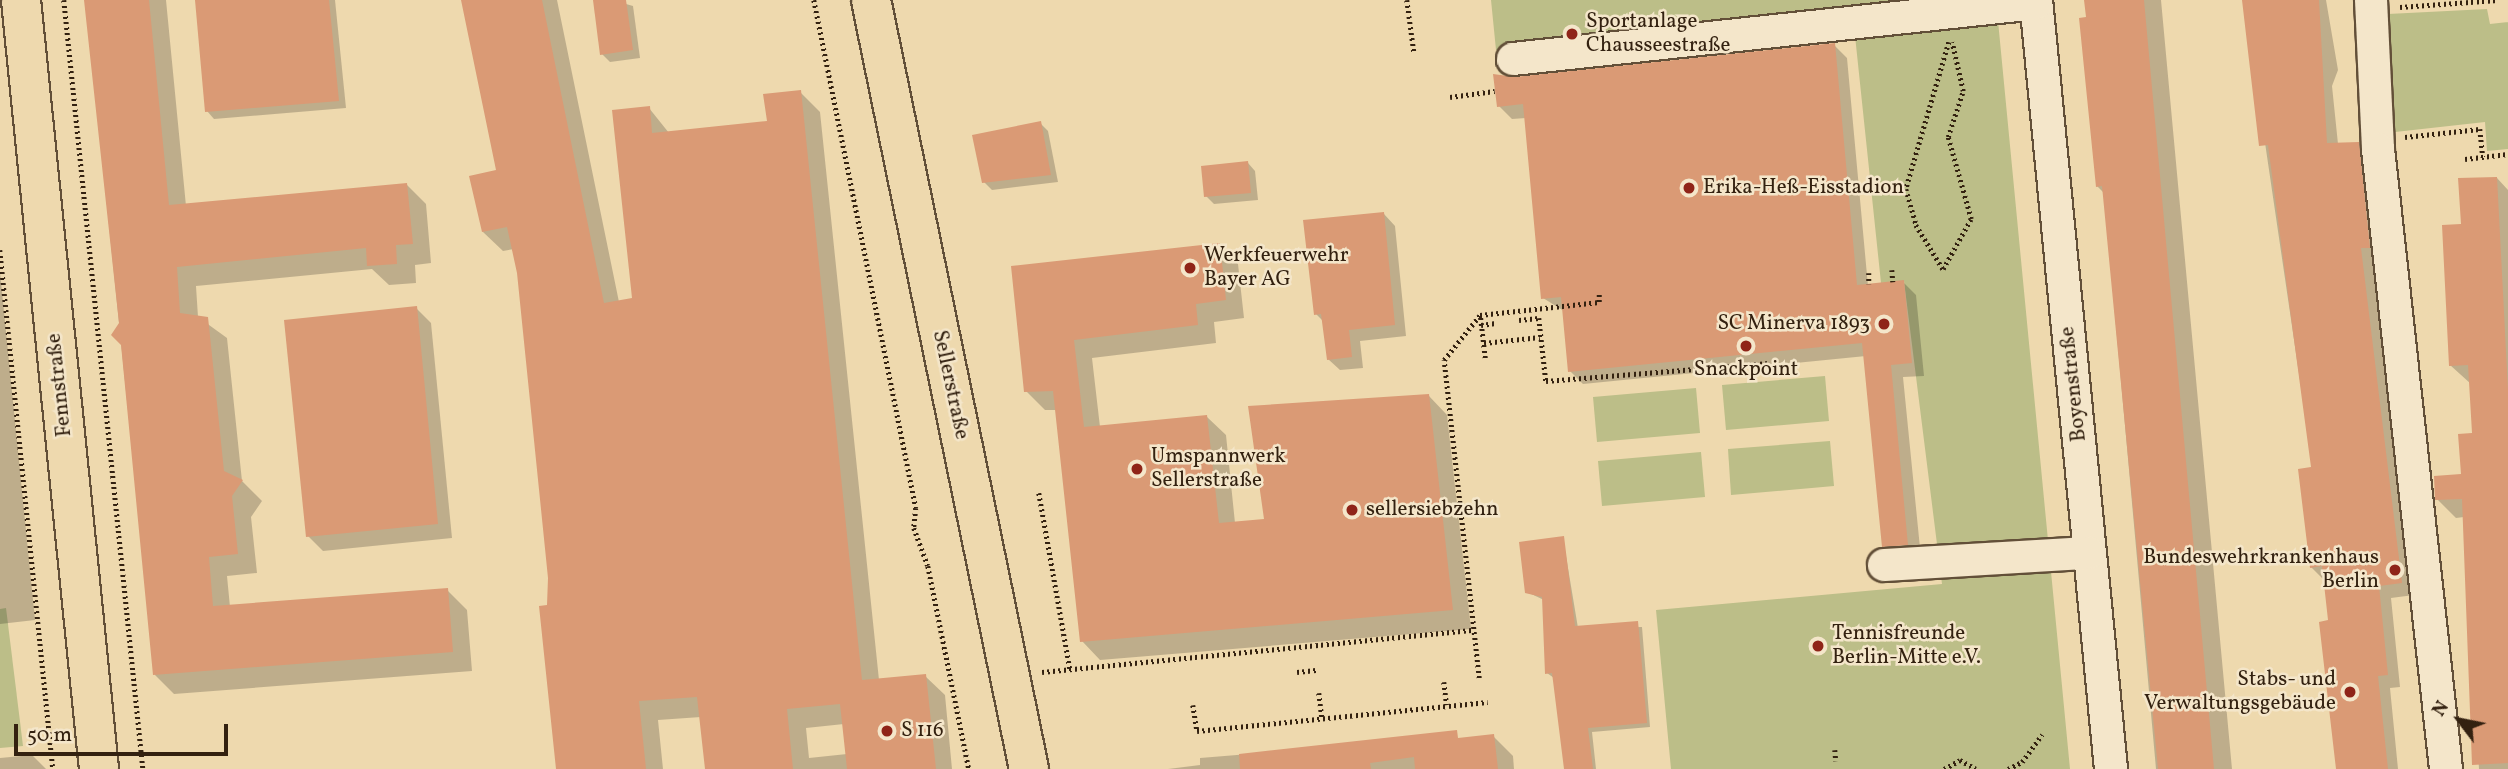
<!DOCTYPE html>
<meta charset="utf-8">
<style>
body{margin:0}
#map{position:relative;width:2508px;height:769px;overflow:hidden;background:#eed9ae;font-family:Vollkorn,serif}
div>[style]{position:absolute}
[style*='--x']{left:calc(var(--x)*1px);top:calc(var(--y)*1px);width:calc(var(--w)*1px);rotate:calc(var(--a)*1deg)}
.green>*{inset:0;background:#bcbe88}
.shadow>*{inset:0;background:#0003}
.building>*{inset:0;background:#da9a75}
.path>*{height:4.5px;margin-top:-2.25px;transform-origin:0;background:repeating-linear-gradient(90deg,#332110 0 2px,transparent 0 5.5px)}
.roads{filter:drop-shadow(2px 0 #624f38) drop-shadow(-2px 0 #624f38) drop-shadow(0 2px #624f38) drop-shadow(0 -2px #624f38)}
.minor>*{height:32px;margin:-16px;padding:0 16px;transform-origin:16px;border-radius:16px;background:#f4e6ca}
.major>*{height:38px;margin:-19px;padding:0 19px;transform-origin:19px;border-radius:19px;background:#eed9ae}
.dots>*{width:19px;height:19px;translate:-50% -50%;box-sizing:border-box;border:4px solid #f4e6ca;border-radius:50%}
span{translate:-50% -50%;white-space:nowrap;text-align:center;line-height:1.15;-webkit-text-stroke:5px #f4e6ca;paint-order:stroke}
.poi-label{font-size:21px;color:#332110}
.left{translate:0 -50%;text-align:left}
.right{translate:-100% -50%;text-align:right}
.street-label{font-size:21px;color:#332110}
.north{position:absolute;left:2424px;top:685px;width:70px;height:70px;-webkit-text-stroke:5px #f4e6ca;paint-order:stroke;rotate:302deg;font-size:19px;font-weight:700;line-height:28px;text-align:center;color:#332110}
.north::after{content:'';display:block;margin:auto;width:24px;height:32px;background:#332110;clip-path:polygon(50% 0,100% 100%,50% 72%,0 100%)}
.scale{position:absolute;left:14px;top:724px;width:214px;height:32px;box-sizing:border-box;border:4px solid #332110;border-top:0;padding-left:9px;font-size:21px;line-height:24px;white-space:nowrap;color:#332110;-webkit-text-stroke:5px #f4e6ca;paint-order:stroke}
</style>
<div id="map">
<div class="green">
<div style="clip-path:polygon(1491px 0,1996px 0,2070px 769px,1671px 769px,1656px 610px,1942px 584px,1904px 281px,1881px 283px,1854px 26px,1496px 50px)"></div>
<div style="clip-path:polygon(2508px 5px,2508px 149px,2487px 151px,2485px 122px,2395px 132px,2388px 14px,2487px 9px,2490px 24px,2508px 22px)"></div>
<div style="clip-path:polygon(1825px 376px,1829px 421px,1726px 430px,1722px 385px)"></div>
<div style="clip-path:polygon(1696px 388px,1700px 433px,1597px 442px,1593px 397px)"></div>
<div style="clip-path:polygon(1830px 441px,1834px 486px,1731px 495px,1728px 449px)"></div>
<div style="clip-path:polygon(1701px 452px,1705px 497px,1602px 506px,1598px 461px)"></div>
<div style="clip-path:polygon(6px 608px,23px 746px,0 748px,0 609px)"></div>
</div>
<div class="shadow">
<div style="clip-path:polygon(86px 0,166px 0,186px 206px,406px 184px,426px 204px,431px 263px,415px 265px,416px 283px,389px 285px,372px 269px,196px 286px,198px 317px,227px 338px,242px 481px,262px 501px,251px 517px,257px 573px,227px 576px,230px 607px,447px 590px,467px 610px,472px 671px,174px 694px,155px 675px)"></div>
<div style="clip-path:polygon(196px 0,335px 0,346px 108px,214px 119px,207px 111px)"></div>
<div style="clip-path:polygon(evenodd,463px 0,557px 0,619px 302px,634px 300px,649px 108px,669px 133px,769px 122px,800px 92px,820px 112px,879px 680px,925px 676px,945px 695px,952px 769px,707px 769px,701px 717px,658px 720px,663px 769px,558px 769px,549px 578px,519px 273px,514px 249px,503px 251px,483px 232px,498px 171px,463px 0,844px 724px,847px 754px,809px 758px,806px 728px,844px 724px)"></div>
<div style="clip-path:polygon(612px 0,633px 6px,640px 58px,610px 62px,602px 54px)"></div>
<div style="clip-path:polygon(2086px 0,2161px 0,2232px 769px,2156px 769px,2104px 193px,2097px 186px)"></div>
<div style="clip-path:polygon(2244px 0,2326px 0,2338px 70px,2332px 86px,2338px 144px,2359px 143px,2371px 156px,2382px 260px,2373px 260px,2414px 595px,2391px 598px,2400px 687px,2390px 688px,2398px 769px,2338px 769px,2330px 622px,2324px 580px,2311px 567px,2313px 469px)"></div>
<div style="clip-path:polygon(1834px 45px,1847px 58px,1868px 286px,1903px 282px,1916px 295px,1924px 376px,1903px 377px,1921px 558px,1897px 559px,1884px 546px,1866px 356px,1583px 384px,1570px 371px,1564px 311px,1543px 298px,1526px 118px,1512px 119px,1499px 106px,1515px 79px)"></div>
<div style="clip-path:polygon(1040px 123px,1048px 131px,1058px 182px,992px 190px,984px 182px)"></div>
<div style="clip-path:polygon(1248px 163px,1255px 171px,1258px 200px,1214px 204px,1206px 196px)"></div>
<div style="clip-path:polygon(2497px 178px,2508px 190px,2508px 769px,2479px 769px,2464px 517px,2456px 518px,2437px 499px,2462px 476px,2473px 435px,2471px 384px,2450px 365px,2463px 226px)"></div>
<div style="clip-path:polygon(1384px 214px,1395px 226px,1406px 336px,1360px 341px,1363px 368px,1340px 370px,1328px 359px,1324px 322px,1316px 314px)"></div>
<div style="clip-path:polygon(1219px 245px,1238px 264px,1244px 318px,1214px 322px,1216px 343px,1092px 358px,1100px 427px,1207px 417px,1226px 435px,1235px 523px,1266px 520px,1429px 396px,1447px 415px,1471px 629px,1100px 660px,1082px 641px,1057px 410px,1045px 410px,1026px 391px,1013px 267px)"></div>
<div style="clip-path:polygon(0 272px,35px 620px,0 624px)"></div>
<div style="clip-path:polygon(416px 308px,431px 323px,452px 538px,323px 551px,308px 536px)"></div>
<div style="clip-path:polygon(1563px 538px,1578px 628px,1642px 627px,1650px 727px,1592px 732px,1596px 769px,1566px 769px,1554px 678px,1547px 673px,1544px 600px,1527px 592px)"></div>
<div style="clip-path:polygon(1493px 736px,1513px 756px,1514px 769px,1298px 769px)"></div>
<div style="clip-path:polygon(1249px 754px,1264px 769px,1168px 769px,1200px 765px,1200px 758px)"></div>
<div style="clip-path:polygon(32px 755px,46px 769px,0 769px,0 758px)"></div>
</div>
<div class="building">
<div style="clip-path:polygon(84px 0,149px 0,169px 205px,407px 183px,413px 244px,396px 245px,397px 264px,367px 266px,366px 248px,177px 267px,180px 313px,208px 317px,224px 471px,243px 480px,232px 496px,238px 554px,209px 557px,213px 606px,448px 588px,453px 652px,153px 675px,121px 345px,111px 335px,119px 323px)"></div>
<div style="clip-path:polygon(195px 0,329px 0,339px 101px,205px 112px)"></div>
<div style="clip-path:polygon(461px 0,542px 0,604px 303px,632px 298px,612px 110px,650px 106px,652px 133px,767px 121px,763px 94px,801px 90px,862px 680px,926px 674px,936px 769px,847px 769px,840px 704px,787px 709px,793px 769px,705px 769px,697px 697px,639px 701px,646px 769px,556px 769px,539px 606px,547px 605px,548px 578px,517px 273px,507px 227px,482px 232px,469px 176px,496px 170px)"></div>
<div style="clip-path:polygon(593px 0,626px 0,633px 50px,600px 55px)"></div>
<div style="clip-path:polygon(2084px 0,2144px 0,2214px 769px,2158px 769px,2102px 186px,2096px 187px,2079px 18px,2086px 17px)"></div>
<div style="clip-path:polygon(2242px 0,2319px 0,2327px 143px,2359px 142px,2370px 248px,2361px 248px,2402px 583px,2379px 586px,2388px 675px,2378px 676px,2388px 769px,2336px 769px,2319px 622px,2328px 620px,2322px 566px,2310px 568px,2298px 469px,2311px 467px,2268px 145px,2259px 146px)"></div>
<div style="clip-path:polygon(1835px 43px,1857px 285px,1904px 280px,1912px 363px,1891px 365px,1908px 545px,1882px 547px,1862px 343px,1568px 372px,1561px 297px,1541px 299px,1523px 104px,1497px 107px,1493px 74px,1515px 77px)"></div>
<div style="clip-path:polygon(1041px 121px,1051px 175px,982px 183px,972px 135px)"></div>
<div style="clip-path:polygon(1248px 161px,1251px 193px,1204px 197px,1201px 166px)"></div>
<div style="clip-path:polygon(2497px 177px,2508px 390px,2508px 763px,2472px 765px,2462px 499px,2435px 500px,2434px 476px,2461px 474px,2458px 434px,2472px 433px,2468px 365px,2449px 366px,2442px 225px,2461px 224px,2458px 178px)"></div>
<div style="clip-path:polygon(1384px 212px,1395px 325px,1349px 330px,1352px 357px,1327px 360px,1321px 314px,1314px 315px,1303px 220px)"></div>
<div style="clip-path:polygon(1220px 243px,1226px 300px,1196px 304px,1198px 325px,1074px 340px,1084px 427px,1207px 415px,1219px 523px,1264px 519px,1248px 406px,1429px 394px,1453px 610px,1080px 642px,1053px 391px,1024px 392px,1011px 266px)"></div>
<div style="clip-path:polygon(417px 306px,438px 524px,306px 537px,284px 320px)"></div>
<div style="clip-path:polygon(1564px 536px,1575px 626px,1638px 621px,1647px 723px,1588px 728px,1593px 769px,1564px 769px,1552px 673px,1545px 674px,1542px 597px,1525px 593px,1519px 542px)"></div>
<div style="clip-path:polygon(1457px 730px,1458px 738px,1494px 734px,1498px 769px,1415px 769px,1414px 757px,1370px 763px,1371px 769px,1240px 769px,1239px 754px)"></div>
</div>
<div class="path">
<div style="--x:64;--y:0;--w:773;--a:84.13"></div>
<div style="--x:814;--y:0;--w:518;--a:78.65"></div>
<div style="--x:916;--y:508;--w:20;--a:96"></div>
<div style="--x:914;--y:528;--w:40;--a:69.8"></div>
<div style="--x:928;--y:566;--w:207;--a:78.6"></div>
<div style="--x:1407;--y:0;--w:52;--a:82.3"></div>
<div style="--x:2400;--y:7;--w:98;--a:-4.1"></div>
<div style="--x:1949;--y:42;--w:153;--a:106.3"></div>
<div style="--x:1906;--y:189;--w:37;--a:74"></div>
<div style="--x:1916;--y:225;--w:52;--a:58.5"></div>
<div style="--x:1943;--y:269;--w:57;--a:-60.8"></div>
<div style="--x:1971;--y:219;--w:85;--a:-105.7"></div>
<div style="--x:1948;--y:137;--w:48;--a:-71.9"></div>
<div style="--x:1963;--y:91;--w:50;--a:-102.7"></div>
<div style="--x:1450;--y:97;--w:45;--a:-7.6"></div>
<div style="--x:2405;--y:137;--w:75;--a:-6.1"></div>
<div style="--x:2480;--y:129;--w:28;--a:84"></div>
<div style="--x:2465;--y:159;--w:43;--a:-6.6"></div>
<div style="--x:0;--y:250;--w:522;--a:84.17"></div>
<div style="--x:1892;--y:270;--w:12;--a:85"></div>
<div style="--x:1869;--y:273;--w:11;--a:90"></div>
<div style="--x:1519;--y:320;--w:20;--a:-6"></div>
<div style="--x:1539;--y:318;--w:63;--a:83.7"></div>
<div style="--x:1546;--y:381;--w:224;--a:-4.6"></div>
<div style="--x:1481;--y:325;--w:15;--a:-8"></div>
<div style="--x:1484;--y:343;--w:56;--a:-6.1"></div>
<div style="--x:1485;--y:358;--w:43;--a:-96.6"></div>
<div style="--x:1480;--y:315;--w:120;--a:-6.2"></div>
<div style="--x:1599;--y:302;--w:8;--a:-90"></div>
<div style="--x:1039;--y:493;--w:179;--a:80"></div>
<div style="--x:1042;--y:672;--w:434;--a:-5.6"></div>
<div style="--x:1297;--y:672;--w:19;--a:-6"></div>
<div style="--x:1479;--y:678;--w:320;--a:-96.3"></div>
<div style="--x:1444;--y:360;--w:58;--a:-51.3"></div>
<div style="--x:1444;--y:682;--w:23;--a:83"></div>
<div style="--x:1319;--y:693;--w:24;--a:83"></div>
<div style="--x:1193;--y:705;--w:26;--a:81"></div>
<div style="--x:1197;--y:731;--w:292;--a:-5.7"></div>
<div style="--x:1835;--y:750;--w:11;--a:85"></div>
<div style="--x:1944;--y:769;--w:18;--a:-29"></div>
<div style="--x:1960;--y:760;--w:18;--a:29"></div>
<div style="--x:2008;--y:769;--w:16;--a:-27"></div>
<div style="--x:2022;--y:762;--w:34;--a:-54"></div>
</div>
<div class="roads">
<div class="minor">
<div style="--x:2036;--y:0;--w:773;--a:84.43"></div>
<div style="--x:2371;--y:0;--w:149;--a:87.3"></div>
<div style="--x:2378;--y:149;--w:624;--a:83.74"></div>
<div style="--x:1513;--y:59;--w:526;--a:-6.11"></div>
<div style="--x:1884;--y:565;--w:205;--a:-3.4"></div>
</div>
<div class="major">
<div style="--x:21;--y:0;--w:773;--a:84.21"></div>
<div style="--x:871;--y:0;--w:785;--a:78.39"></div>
</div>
</div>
<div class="dots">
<div style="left:1572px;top:34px;background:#8f2418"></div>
<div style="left:1689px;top:188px;background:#8f2418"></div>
<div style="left:1190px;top:268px;background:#8f2418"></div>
<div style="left:1884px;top:324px;background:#8f2418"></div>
<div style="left:1746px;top:346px;background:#8f2418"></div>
<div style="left:1137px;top:469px;background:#8f2418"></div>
<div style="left:1352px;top:510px;background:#8f2418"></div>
<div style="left:2395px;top:570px;background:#8f2418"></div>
<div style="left:1818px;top:646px;background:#8f2418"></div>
<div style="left:2350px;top:692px;background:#8f2418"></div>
<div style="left:887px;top:731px;background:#8f2418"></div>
</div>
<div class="poi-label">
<span class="left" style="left:1586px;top:34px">Sportanlage<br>Chausseestraße</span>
<span class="left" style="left:1703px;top:188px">Erika-Heß-Eisstadion</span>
<span class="left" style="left:1204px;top:268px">Werkfeuerwehr<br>Bayer AG</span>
<span class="right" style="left:1870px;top:324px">SC Minerva 1893</span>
<span style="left:1746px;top:370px">Snackpoint</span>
<span class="left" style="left:1151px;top:469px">Umspannwerk<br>Sellerstraße</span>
<span class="left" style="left:1366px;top:510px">sellersiebzehn</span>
<span class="right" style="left:2379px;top:570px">Bundeswehrkrankenhaus<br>Berlin</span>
<span class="left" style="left:1832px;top:646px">Tennisfreunde<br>Berlin-Mitte e.V.</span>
<span class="right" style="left:2336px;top:692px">Stabs- und<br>Verwaltungsgebäude</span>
<span class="left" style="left:901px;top:731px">S 116</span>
</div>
<div class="street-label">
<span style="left:2074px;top:384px;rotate:-96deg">Boyenstraße</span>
<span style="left:60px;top:385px;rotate:-96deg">Fennstraße</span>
<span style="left:950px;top:385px;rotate:78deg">Sellerstraße</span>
</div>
<div class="north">N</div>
<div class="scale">50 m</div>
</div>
